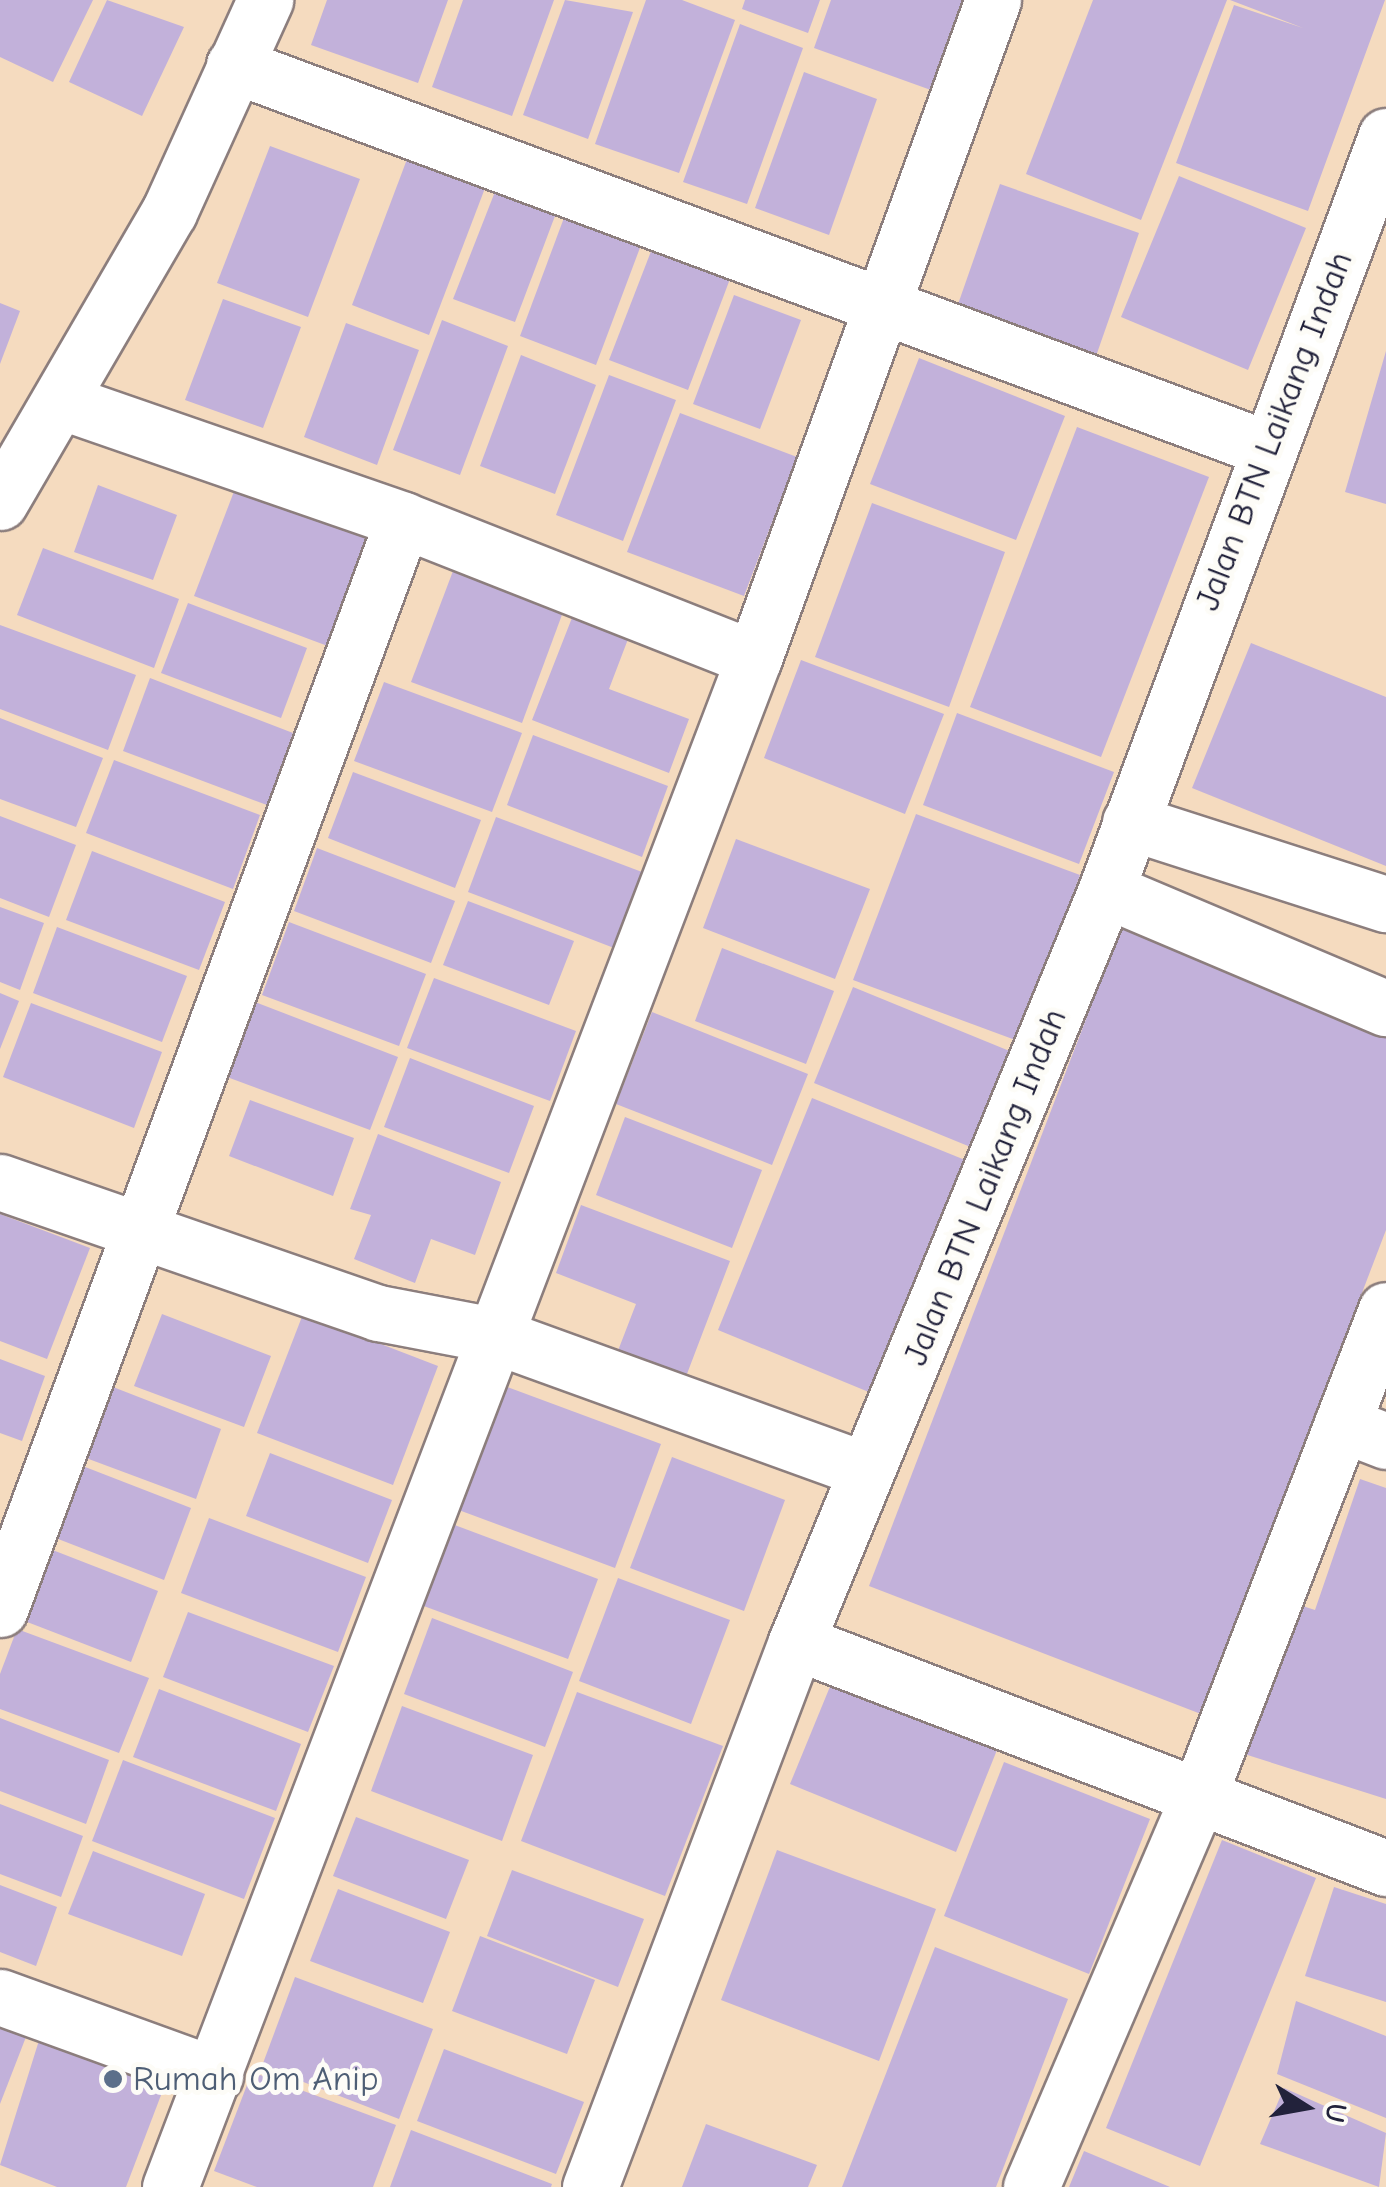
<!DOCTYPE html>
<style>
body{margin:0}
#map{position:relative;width:1386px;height:2187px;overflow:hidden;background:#f5dbbf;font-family:"Comic Neue",sans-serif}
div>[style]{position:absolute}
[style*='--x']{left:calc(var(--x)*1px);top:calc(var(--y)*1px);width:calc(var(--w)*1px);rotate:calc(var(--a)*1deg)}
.building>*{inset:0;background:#c2b1da}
.roads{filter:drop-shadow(2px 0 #8c7e7d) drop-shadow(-2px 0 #8c7e7d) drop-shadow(0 2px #8c7e7d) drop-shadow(0 -2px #8c7e7d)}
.minor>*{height:55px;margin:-27.5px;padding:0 27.5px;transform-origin:27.5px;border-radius:27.5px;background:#fff}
.dots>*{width:28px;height:28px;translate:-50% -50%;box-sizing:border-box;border:5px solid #fdfcf7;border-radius:50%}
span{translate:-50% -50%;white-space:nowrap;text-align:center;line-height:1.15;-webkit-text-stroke:10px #fdfcf7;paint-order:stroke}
.street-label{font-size:35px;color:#22223b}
.service-label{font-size:35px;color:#4e5e75}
.left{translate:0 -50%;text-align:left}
.north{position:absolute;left:1256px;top:2057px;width:100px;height:100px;-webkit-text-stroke:8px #fdfcf7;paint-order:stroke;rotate:101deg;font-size:28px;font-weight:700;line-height:40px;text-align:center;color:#22223b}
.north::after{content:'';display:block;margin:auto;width:35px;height:45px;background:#22223b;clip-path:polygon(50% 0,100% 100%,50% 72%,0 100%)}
</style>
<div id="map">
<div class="building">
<div style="clip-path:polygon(0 0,93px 0,53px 82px,0 57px)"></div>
<div style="clip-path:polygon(107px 0,184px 27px,142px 116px,69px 82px)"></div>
<div style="clip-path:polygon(327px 0,448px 0,418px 83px,311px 45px)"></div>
<div style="clip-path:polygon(463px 0,554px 0,512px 116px,432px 87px)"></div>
<div style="clip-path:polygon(565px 0,633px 12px,588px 139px,523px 115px)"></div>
<div style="clip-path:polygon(646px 0,682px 0,735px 20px,679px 173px,595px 144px)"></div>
<div style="clip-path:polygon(745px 0,820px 0,808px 33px,742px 9px)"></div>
<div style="clip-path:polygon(831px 0,976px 0,942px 94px,814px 48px)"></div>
<div style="clip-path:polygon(1093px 0,1227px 0,1141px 220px,1026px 174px)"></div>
<div style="clip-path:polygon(1230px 0,1385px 0,1308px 211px,1176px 163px,1234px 5px,1303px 28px)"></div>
<div style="clip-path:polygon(740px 24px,803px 48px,747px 204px,683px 182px)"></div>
<div style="clip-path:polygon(804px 72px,877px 99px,829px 235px,755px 208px)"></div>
<div style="clip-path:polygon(270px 146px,360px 179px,308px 317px,217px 283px)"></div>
<div style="clip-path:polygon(412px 146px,490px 175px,429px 335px,352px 305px)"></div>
<div style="clip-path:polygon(1179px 176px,1306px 228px,1248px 370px,1121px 317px)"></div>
<div style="clip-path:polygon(498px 184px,558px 208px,515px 322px,453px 299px)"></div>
<div style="clip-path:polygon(1000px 184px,1139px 233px,1095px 359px,956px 310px)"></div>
<div style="clip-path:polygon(568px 207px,644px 237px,596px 365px,520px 336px)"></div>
<div style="clip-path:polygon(655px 241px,733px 271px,688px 390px,609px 360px)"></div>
<div style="clip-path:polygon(734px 295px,801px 320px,760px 429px,693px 404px)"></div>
<div style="clip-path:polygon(223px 299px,301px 327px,263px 428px,185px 400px)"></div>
<div style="clip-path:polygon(0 303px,20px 311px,0 364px)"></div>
<div style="clip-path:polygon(442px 320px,508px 346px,460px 475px,393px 450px)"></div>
<div style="clip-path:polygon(346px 323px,419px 350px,377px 465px,304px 437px)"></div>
<div style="clip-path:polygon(1386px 351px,1386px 504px,1345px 492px)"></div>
<div style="clip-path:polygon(521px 355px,596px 385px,555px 494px,480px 466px)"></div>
<div style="clip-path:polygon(919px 358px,1065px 416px,1016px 540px,870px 484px)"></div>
<div style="clip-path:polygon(609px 375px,676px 400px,623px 541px,556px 515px)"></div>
<div style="clip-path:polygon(680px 413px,797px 457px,744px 596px,627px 552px)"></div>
<div style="clip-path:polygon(1077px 427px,1209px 477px,1101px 757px,970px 707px)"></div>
<div style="clip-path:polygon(238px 481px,376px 533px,333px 648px,194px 596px)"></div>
<div style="clip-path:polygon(98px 485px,177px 515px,153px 580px,74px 552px)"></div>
<div style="clip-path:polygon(872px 503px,1005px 552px,949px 707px,815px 657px)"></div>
<div style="clip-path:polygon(43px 548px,179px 599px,154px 668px,17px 615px)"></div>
<div style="clip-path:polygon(453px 571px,563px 612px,522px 723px,411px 682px)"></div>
<div style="clip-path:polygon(188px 603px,307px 648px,281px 718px,161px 673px)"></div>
<div style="clip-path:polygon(577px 605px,633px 626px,609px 689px,689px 719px,669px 773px,532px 720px)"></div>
<div style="clip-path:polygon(0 625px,136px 675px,108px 750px,0 709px)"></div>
<div style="clip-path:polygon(1251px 643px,1386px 697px,1386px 866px,1192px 788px)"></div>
<div style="clip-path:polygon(801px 660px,944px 714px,905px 814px,764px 758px)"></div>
<div style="clip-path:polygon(150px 678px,293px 733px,267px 805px,123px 751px)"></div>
<div style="clip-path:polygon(384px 682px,522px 733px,492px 812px,354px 761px)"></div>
<div style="clip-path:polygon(957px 713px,1114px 772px,1079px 864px,923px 805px)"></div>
<div style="clip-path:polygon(0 718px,103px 758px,76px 827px,0 799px)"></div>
<div style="clip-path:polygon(533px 735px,668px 786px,642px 857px,507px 805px)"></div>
<div style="clip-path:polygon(114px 760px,260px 815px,233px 889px,86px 833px)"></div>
<div style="clip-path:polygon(353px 772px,481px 820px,455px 888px,328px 838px)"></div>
<div style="clip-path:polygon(916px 814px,1080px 875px,1018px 1041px,853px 980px)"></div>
<div style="clip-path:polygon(0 816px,76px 845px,49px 917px,0 898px)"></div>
<div style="clip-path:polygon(496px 817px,642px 872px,614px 948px,468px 892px)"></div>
<div style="clip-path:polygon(736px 839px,870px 889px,835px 979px,703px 928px)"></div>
<div style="clip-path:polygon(317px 848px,455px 901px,431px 963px,294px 911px)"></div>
<div style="clip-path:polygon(92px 851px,225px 902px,199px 970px,66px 920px)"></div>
<div style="clip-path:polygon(468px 901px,574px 941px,549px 1005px,443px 965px)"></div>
<div style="clip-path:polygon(0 907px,44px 923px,20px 990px,0 982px)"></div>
<div style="clip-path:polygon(1124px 920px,1386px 1021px,1386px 1230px,1201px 1714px,869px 1586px)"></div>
<div style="clip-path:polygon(289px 922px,426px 974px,399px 1046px,262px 995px)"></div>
<div style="clip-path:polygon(57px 927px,187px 976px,162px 1042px,33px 993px)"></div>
<div style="clip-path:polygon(722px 948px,834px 991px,806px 1064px,695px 1021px)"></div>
<div style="clip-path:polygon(434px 978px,576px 1031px,550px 1101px,407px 1048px)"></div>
<div style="clip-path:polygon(853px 987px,1012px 1052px,973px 1148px,814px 1083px)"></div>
<div style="clip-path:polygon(0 993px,19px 1001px,0 1049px)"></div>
<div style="clip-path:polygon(255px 1002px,398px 1057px,370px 1130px,227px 1077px)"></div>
<div style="clip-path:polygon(31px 1003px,162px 1052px,134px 1128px,3px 1077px)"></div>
<div style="clip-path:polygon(652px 1012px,808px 1074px,772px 1165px,616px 1104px)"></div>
<div style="clip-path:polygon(410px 1058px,534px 1106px,509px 1173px,384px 1127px)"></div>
<div style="clip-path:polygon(812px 1098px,970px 1162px,876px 1395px,718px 1330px)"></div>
<div style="clip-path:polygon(250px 1100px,354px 1138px,333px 1196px,229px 1156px)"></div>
<div style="clip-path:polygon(625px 1117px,762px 1170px,732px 1248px,596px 1195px)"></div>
<div style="clip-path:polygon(378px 1134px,501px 1182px,475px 1255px,431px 1239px,415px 1283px,354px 1259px,371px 1215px,350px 1209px)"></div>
<div style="clip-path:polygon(581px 1205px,730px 1261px,682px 1387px,614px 1361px,636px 1304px,556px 1273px)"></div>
<div style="clip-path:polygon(0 1214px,90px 1248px,47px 1359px,0 1341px)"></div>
<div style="clip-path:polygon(162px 1314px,271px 1356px,244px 1427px,134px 1386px)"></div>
<div style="clip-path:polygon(303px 1314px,438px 1366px,393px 1485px,257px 1433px)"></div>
<div style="clip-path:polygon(0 1359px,45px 1376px,22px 1441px,0 1433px)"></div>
<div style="clip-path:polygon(502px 1385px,661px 1444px,615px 1568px,456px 1509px)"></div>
<div style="clip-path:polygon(113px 1387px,221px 1429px,196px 1499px,86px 1458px)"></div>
<div style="clip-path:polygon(270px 1453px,392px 1500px,368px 1563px,246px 1516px)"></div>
<div style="clip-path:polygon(672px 1457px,785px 1500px,744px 1611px,630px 1568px)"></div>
<div style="clip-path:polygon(80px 1465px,191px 1508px,164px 1580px,53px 1537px)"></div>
<div style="clip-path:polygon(1360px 1479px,1386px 1488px,1386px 1799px,1238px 1752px,1287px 1601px,1315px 1610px)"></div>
<div style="clip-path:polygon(209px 1518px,366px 1577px,338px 1652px,181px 1593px)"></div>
<div style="clip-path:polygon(452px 1524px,598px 1579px,568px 1659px,421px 1605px)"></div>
<div style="clip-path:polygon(50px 1549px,158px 1591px,131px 1662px,22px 1620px)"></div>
<div style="clip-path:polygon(618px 1578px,730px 1620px,691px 1724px,579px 1681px)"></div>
<div style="clip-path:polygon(188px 1612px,334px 1666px,308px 1732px,163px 1677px)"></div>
<div style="clip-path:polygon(432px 1618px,573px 1672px,545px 1747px,404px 1694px)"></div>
<div style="clip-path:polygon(17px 1629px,149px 1678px,119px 1753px,0 1709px,0 1674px)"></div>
<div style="clip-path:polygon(836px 1672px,1001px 1740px,956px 1852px,790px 1784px)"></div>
<div style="clip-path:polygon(159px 1689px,301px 1744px,276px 1811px,133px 1757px)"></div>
<div style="clip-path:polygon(577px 1692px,723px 1746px,665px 1896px,521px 1841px)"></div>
<div style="clip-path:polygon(402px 1706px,533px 1755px,502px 1841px,371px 1791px)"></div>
<div style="clip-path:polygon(0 1718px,109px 1760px,86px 1824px,0 1791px)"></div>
<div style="clip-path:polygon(123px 1760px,275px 1818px,244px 1899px,92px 1841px)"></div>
<div style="clip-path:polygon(1004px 1762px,1150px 1819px,1089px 1974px,944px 1916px)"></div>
<div style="clip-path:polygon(0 1804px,83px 1836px,61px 1897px,0 1874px)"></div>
<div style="clip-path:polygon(356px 1817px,469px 1860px,446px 1919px,333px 1876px)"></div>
<div style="clip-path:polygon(1222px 1840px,1316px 1878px,1200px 2166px,1106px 2128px)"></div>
<div style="clip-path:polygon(777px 1850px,936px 1909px,879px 2061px,721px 2000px)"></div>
<div style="clip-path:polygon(93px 1851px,205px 1894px,182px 1956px,68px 1914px)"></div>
<div style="clip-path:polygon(512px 1870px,644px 1919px,618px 1987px,487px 1936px)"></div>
<div style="clip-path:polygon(0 1885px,57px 1907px,36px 1966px,0 1952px)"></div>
<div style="clip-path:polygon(1334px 1887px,1386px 1904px,1386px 2002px,1305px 1976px)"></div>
<div style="clip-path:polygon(338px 1889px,450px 1932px,423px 2003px,310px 1961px)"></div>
<div style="clip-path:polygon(480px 1936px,595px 1980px,567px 2054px,452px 2011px)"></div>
<div style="clip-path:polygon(935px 1947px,1068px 1999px,996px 2187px,842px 2187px)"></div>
<div style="clip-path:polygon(295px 1977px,433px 2029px,399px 2119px,262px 2066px)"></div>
<div style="clip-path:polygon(1296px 2001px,1386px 2036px,1386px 2118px,1277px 2074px)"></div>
<div style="clip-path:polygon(0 2012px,31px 2024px,0 2104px)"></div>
<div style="clip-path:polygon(41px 2034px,166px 2082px,126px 2187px,57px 2187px,0 2165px)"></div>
<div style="clip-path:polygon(444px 2049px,584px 2102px,556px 2174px,417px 2121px)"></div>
<div style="clip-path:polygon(252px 2072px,396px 2125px,373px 2187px,257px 2187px,214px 2171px)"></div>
<div style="clip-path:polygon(1284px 2088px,1386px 2133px,1379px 2187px,1260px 2144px)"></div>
<div style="clip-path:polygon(706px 2124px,817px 2165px,808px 2187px,682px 2187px)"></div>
<div style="clip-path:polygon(411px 2130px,552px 2184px,551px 2187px,390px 2187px)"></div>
<div style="clip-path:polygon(1084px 2151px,1170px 2187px,1069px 2187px)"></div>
</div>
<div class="roads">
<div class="minor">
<div style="--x:234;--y:65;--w:1098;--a:20.37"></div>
<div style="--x:1386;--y:136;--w:804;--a:110.37"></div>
<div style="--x:1106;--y:890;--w:813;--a:112.4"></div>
<div style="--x:796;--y:1642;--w:632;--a:20.96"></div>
<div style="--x:63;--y:402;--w:360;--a:19.1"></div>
<div style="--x:0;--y:502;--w:336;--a:-59.8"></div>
<div style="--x:169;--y:212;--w:233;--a:-65.6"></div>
<div style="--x:1130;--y:822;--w:269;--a:17.8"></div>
<div style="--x:1106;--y:890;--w:304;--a:22.9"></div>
<div style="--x:0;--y:1182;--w:400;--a:19.1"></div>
<div style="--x:378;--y:1313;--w:117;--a:10.8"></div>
<div style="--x:493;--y:1335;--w:397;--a:19.9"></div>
<div style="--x:1342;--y:1424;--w:47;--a:21.1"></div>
<div style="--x:0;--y:1609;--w:1161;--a:-69.69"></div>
<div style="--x:403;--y:520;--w:377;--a:21.5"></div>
<div style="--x:0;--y:1997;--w:229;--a:19.9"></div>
<div style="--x:170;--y:2187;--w:1637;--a:-69.1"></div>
<div style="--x:754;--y:658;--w:700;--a:-70.04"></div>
<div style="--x:590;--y:2187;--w:583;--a:-69.29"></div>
<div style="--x:1031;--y:2187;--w:421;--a:-66.8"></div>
<div style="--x:1197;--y:1800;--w:525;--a:-68.91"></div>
</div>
</div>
<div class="dots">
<div style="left:113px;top:2079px;background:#5c6f8a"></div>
</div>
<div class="street-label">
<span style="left:1274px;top:431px;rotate:-69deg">Jalan BTN Laikang Indah</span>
<span style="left:985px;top:1187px;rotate:-68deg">Jalan BTN Laikang Indah</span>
</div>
<div class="service-label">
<span class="left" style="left:133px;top:2079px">Rumah Om Anip</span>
</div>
<div class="north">U</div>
</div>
